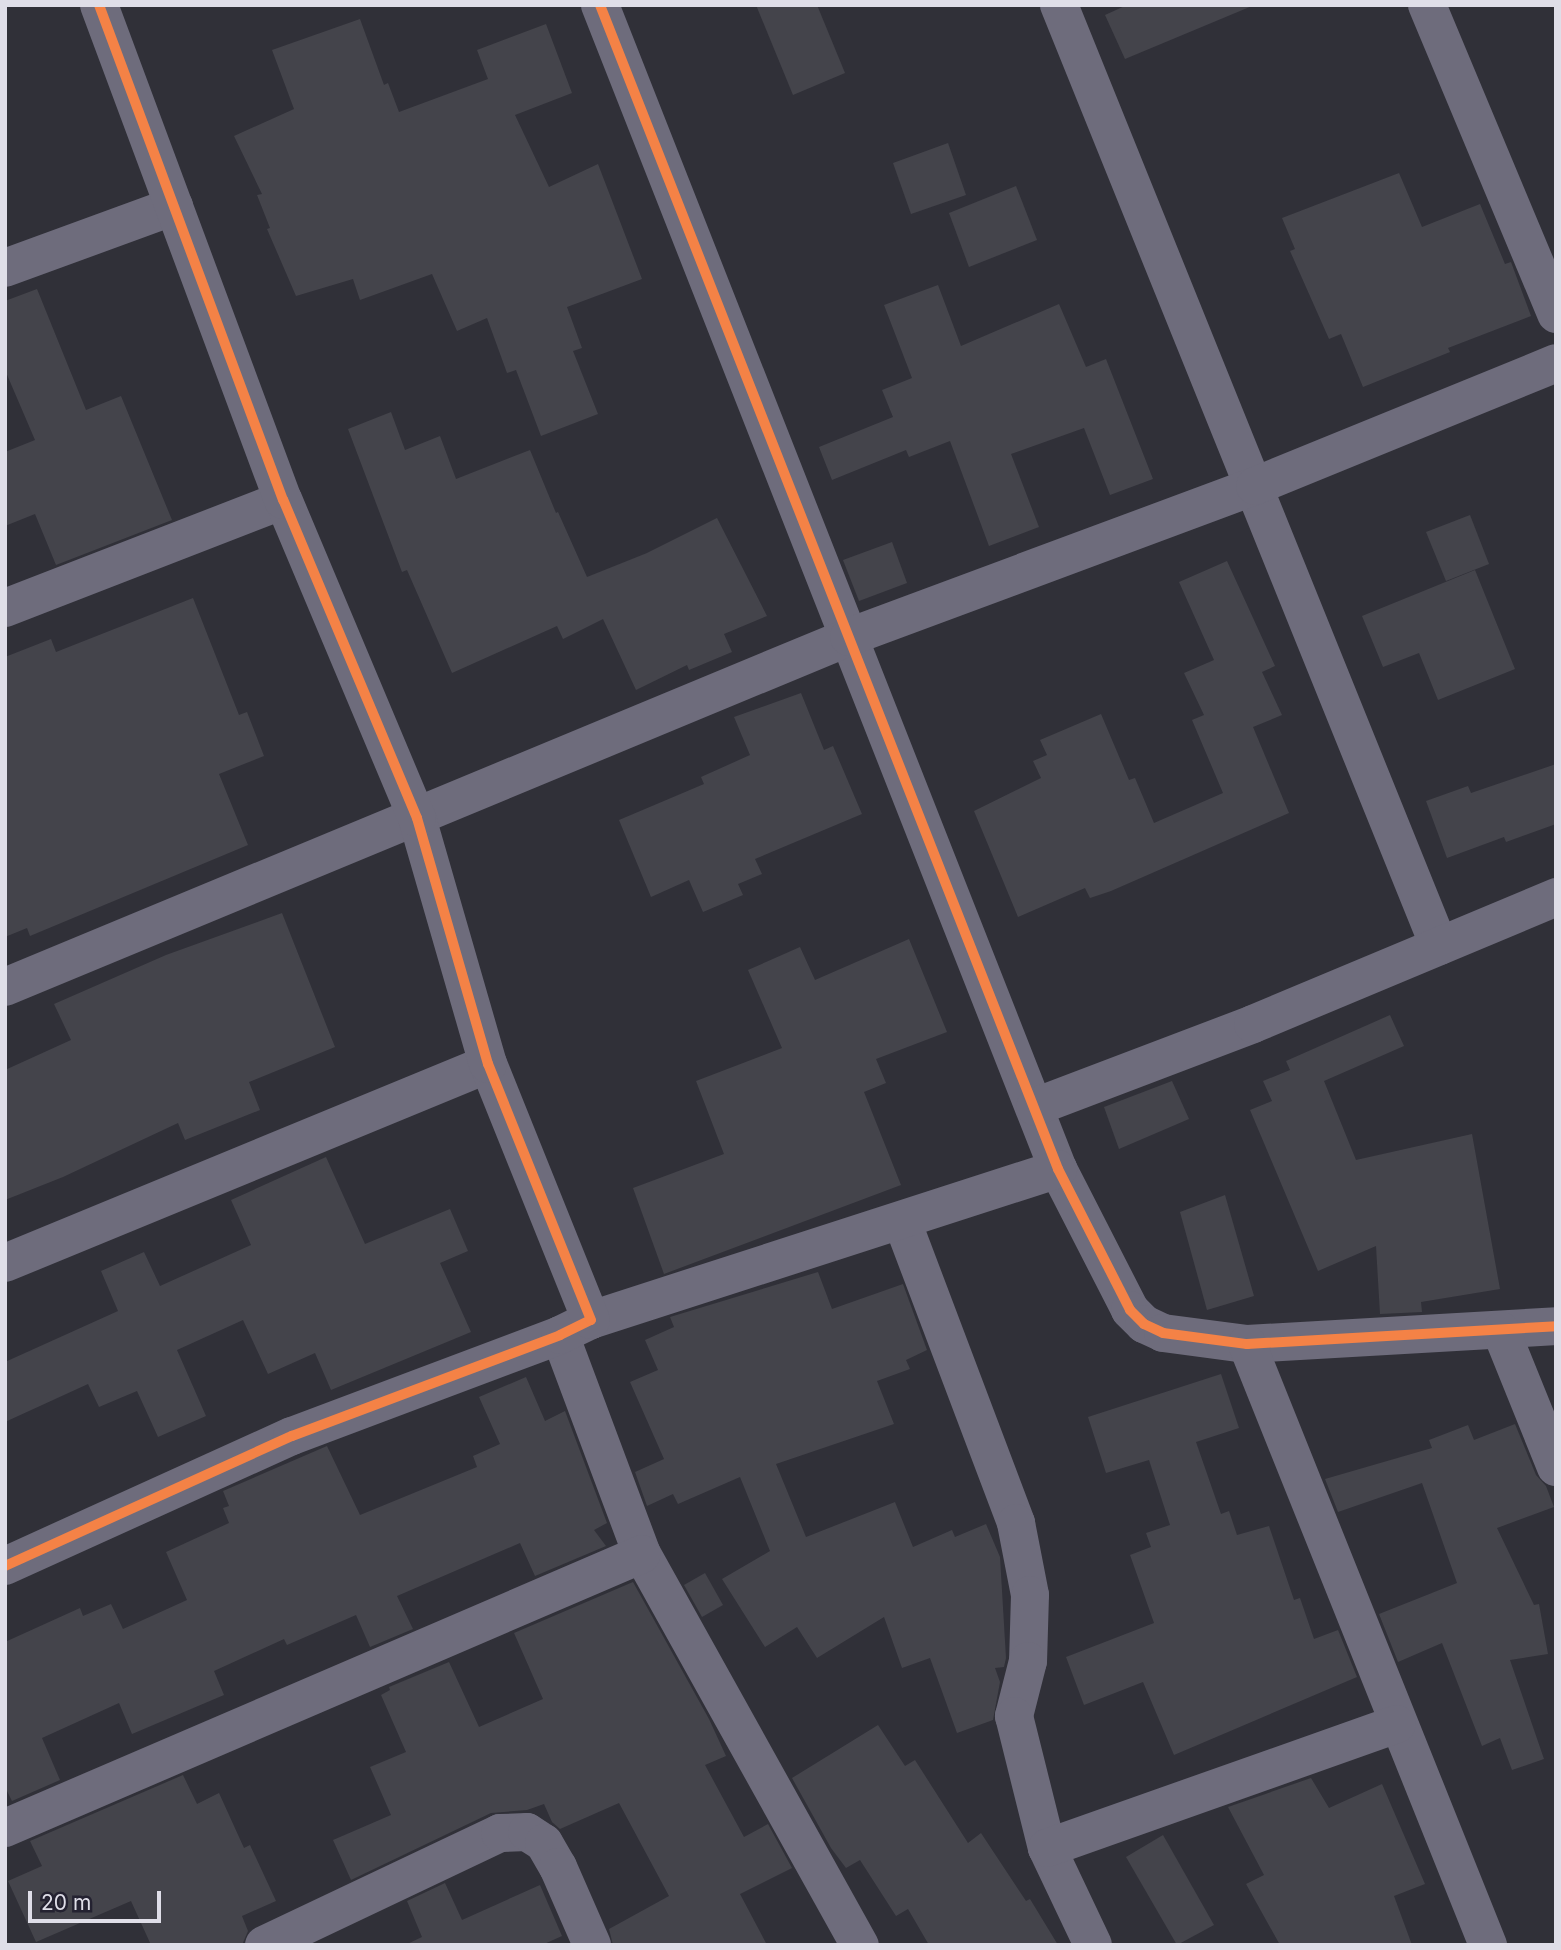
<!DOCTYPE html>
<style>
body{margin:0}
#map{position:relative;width:1561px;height:1950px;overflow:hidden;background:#303038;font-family:Inter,sans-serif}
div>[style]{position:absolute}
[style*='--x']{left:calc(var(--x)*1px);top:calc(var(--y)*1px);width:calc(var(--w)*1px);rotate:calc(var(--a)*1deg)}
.building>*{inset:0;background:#44444b}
.minor>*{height:38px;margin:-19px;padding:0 19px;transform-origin:19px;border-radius:19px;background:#6e6c7c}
.cycleway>*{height:10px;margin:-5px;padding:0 5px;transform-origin:5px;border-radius:5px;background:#f48246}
span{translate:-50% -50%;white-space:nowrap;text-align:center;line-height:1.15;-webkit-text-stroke:5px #242231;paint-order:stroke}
.frame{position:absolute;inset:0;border:7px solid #dfdee8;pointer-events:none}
.scale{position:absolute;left:28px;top:1891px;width:133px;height:32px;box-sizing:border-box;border:4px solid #dfdee8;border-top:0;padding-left:9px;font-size:21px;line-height:24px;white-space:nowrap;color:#dfdee8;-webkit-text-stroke:5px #242231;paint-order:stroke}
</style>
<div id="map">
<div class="building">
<div style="clip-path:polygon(756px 5px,817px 5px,845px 73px,793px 95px)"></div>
<div style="clip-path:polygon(1127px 5px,1252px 5px,1252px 6px,1125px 59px,1105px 15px)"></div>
<div style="clip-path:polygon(360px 19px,384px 85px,388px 83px,399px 112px,488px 79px,477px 50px,546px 24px,572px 93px,515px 115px,549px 187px,598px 164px,642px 279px,567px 307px,582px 348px,573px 351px,598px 414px,541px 436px,516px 370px,507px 373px,487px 318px,457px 331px,432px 274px,360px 300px,353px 279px,296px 296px,267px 229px,270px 228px,257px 195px,262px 194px,234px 136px,294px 109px,272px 50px)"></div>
<div style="clip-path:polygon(948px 143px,966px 195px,911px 214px,893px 163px)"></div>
<div style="clip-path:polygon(1399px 173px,1422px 227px,1480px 204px,1505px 264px,1511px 262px,1531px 316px,1448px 348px,1450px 352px,1363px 387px,1341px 334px,1329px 339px,1290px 251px,1295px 249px,1282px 218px)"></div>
<div style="clip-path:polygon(1016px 186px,1037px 240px,969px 267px,949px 213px)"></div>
<div style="clip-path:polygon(938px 285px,961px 346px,1059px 304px,1086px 367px,1106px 359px,1153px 479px,1110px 495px,1084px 428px,1011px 454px,1039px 527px,989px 546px,950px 441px,909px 457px,906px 450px,832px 480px,819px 447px,893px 417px,882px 390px,912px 378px,884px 305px)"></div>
<div style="clip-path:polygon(37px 289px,86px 410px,121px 396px,172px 520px,56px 565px,35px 514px,5px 526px,5px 452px,35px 440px,5px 370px,5px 301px)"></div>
<div style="clip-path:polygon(391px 412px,405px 450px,440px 436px,456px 479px,530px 450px,556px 513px,558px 512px,587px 577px,647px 553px,717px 518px,767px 616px,724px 634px,732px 652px,689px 670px,687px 665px,636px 690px,603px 619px,563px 639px,557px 626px,452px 673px,407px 570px,402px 572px,348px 429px)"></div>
<div style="clip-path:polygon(1470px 515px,1489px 564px,1446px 581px,1426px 532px)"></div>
<div style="clip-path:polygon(892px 542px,907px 583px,859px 601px,843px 560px)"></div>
<div style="clip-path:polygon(1227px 561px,1275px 666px,1262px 672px,1282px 715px,1253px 727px,1289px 813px,1111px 891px,1090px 898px,1085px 888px,1018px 917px,974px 811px,1041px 778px,1033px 761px,1047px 755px,1040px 740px,1101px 714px,1129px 780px,1135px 778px,1154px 823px,1223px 793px,1192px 720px,1204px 715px,1184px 673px,1214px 660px,1179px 582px)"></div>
<div style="clip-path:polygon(1475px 570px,1515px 669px,1438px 700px,1419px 653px,1383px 667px,1362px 616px)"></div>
<div style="clip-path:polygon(193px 598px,239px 715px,247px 712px,264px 756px,219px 774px,248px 845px,30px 936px,27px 928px,5px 937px,5px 657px,51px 639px,56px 652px)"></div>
<div style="clip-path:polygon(801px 693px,824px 750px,833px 746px,862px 814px,755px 859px,762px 874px,738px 884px,743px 895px,703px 912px,689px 880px,651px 897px,619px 820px,704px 784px,701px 777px,750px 755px,734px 717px)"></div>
<div style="clip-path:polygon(1556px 764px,1556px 824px,1506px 842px,1504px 837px,1447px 858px,1426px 801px,1468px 786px,1471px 793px)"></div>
<div style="clip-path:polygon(282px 913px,335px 1047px,249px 1082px,260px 1110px,185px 1140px,178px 1123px,63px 1177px,5px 1200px,5px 1070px,71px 1040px,54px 1004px,166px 955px)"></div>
<div style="clip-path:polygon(909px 939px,947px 1032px,876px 1059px,886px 1083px,864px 1092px,901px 1185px,664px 1274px,633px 1188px,724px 1154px,696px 1081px,782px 1048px,748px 970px,800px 947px,815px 980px)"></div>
<div style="clip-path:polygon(1390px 1015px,1404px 1046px,1324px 1081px,1356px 1160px,1472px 1134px,1500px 1289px,1421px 1302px,1422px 1312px,1380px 1314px,1376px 1246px,1318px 1271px,1250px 1110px,1272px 1101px,1263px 1081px,1290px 1070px,1286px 1061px)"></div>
<div style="clip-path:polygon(1172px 1081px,1189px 1119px,1119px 1149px,1104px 1107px)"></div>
<div style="clip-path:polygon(326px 1157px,365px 1244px,450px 1209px,468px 1251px,440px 1263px,471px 1332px,331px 1390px,315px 1353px,268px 1374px,243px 1320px,177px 1350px,206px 1416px,158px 1437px,137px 1391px,99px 1407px,88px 1384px,5px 1422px,5px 1362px,118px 1311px,101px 1271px,144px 1252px,160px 1286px,251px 1245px,231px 1200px)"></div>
<div style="clip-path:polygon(1225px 1195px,1254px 1296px,1207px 1310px,1180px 1212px)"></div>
<div style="clip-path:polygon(818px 1272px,832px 1309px,903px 1284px,927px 1350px,906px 1360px,910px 1369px,877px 1381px,894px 1424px,776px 1464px,806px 1537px,895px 1502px,913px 1547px,952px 1530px,955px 1537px,986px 1524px,1000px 1557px,1006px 1658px,1004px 1667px,995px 1668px,1000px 1682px,993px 1720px,957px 1733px,930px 1658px,902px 1668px,884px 1617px,817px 1658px,797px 1627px,765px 1647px,722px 1579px,770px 1551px,740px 1477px,678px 1504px,673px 1494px,647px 1506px,635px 1472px,664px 1459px,630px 1382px,658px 1370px,645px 1340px,674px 1327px,670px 1317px)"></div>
<div style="clip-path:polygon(1221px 1374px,1239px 1428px,1196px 1442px,1221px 1514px,1229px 1511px,1237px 1535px,1269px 1526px,1294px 1600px,1300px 1598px,1314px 1639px,1338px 1630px,1357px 1677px,1174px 1755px,1143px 1682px,1084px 1705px,1066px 1657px,1154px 1623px,1130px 1555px,1151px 1547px,1146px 1533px,1170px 1525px,1149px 1460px,1106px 1473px,1088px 1417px)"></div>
<div style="clip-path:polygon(526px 1377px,545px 1421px,565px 1411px,607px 1523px,594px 1530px,606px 1546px,535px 1576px,520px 1543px,397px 1596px,413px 1629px,370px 1647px,356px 1615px,287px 1645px,284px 1639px,214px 1671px,224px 1695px,132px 1734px,119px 1703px,42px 1738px,60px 1780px,12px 1801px,5px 1787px,5px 1642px,80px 1608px,83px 1616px,111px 1604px,123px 1629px,187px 1600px,166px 1552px,229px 1523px,223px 1508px,229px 1506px,223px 1491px,327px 1446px,360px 1515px,477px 1467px,473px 1456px,500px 1444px,479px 1397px)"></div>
<div style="clip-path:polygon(1515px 1424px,1536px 1475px,1546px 1486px,1554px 1507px,1497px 1528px,1534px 1605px,1539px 1604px,1548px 1654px,1510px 1660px,1544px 1759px,1512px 1770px,1500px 1738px,1482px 1746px,1442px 1643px,1398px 1662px,1379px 1614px,1457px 1583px,1422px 1483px,1338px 1512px,1325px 1479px,1432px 1448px,1429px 1440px,1468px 1425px,1474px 1440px)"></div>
<div style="clip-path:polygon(705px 1573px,723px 1605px,702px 1617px,684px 1585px)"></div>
<div style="clip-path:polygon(633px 1582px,709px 1719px,726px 1756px,705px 1765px,744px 1837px,768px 1824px,792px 1868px,740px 1894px,767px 1945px,613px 1945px,609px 1929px,669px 1896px,619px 1803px,560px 1829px,552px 1822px,544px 1804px,527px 1810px,491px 1813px,351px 1880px,333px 1840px,391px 1815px,370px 1767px,406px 1752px,381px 1695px,390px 1690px,389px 1687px,449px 1662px,479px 1727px,543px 1699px,514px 1633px)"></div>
<div style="clip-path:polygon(878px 1725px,905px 1766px,915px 1760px,968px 1843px,981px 1833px,1026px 1901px,1030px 1899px,1058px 1945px,929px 1945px,908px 1909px,896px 1916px,860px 1860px,846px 1868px,831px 1848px,792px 1778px)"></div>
<div style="clip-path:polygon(183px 1775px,197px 1804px,219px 1793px,244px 1848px,250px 1845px,276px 1901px,242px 1916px,248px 1931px,242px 1945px,151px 1945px,131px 1901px,36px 1942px,8px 1881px,42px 1866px,30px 1841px)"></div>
<div style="clip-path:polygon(1311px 1778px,1329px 1808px,1382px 1784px,1425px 1884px,1394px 1896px,1412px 1945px,1280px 1945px,1246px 1884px,1264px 1875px,1228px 1807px)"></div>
<div style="clip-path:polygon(1163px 1835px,1214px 1925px,1177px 1945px,1126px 1857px)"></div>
<div style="clip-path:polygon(445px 1883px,462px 1920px,540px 1885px,562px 1936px,542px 1945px,405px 1945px,422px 1937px,407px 1901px)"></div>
</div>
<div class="minor">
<div style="--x:600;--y:5;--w:1251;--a:68.52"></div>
<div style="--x:1058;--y:1169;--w:158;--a:62.9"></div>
<div style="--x:1130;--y:1310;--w:20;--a:45"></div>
<div style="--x:1144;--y:1324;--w:21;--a:25"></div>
<div style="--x:1163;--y:1333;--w:85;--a:7.5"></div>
<div style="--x:1247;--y:1344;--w:310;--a:-3.3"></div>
<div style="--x:1059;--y:5;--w:1015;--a:68.01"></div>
<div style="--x:1427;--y:5;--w:335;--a:67.3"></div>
<div style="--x:5;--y:268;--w:180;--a:-20.1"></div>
<div style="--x:5;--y:608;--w:298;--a:-21.2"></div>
<div style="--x:5;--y:987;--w:914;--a:-22.52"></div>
<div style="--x:849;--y:637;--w:433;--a:-20.4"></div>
<div style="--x:1255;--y:486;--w:325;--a:-22.2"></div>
<div style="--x:1035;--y:1107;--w:233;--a:-20.8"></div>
<div style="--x:1253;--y:1024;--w:329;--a:-22.7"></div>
<div style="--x:902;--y:1221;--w:323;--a:69.3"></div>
<div style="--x:1016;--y:1523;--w:73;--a:79"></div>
<div style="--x:1030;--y:1595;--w:66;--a:91.7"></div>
<div style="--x:1028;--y:1661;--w:57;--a:104.3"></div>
<div style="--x:1014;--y:1716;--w:136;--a:76"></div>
<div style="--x:1047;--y:1848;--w:107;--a:64.6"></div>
<div style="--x:5;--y:1263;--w:522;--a:-22.39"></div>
<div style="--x:591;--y:1320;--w:491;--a:-17.9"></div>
<div style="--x:1501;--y:1331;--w:147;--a:68"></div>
<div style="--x:560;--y:1335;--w:234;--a:69.5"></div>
<div style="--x:642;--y:1554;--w:448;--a:60.9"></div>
<div style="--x:1247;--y:1344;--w:648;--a:68.15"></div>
<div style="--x:5;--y:1566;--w:315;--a:-24.4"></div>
<div style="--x:292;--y:1436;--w:286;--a:-20.6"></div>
<div style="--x:560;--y:1335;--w:34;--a:-26"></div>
<div style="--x:591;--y:1320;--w:276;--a:-111.9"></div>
<div style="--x:488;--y:1064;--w:256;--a:-106.1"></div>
<div style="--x:417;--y:818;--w:345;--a:-112.8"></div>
<div style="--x:283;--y:500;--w:528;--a:-110.39"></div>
<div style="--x:5;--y:1828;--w:693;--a:-23.27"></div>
<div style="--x:1047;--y:1848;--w:371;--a:-19.5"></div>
<div style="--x:264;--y:1945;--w:261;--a:-25.4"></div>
<div style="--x:500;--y:1833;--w:27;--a:-2"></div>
<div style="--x:527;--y:1832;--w:20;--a:33"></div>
<div style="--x:544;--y:1843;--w:28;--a:60"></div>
<div style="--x:558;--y:1867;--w:85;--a:66.4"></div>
</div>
<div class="cycleway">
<div style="--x:600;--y:5;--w:1251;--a:68.52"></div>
<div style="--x:1058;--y:1169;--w:158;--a:62.9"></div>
<div style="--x:1130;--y:1310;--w:20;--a:45"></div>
<div style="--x:1144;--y:1324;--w:21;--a:25"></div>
<div style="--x:1163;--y:1333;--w:85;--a:7.5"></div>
<div style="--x:1247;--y:1344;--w:310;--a:-3.3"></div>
<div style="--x:5;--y:1566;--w:315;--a:-24.4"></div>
<div style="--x:292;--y:1436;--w:286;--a:-20.6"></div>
<div style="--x:560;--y:1335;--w:34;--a:-26"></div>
<div style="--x:591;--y:1320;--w:276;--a:-111.9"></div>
<div style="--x:488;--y:1064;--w:256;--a:-106.1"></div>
<div style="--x:417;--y:818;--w:345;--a:-112.8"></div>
<div style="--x:283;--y:500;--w:528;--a:-110.39"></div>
</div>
<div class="frame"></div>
<div class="scale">20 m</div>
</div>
